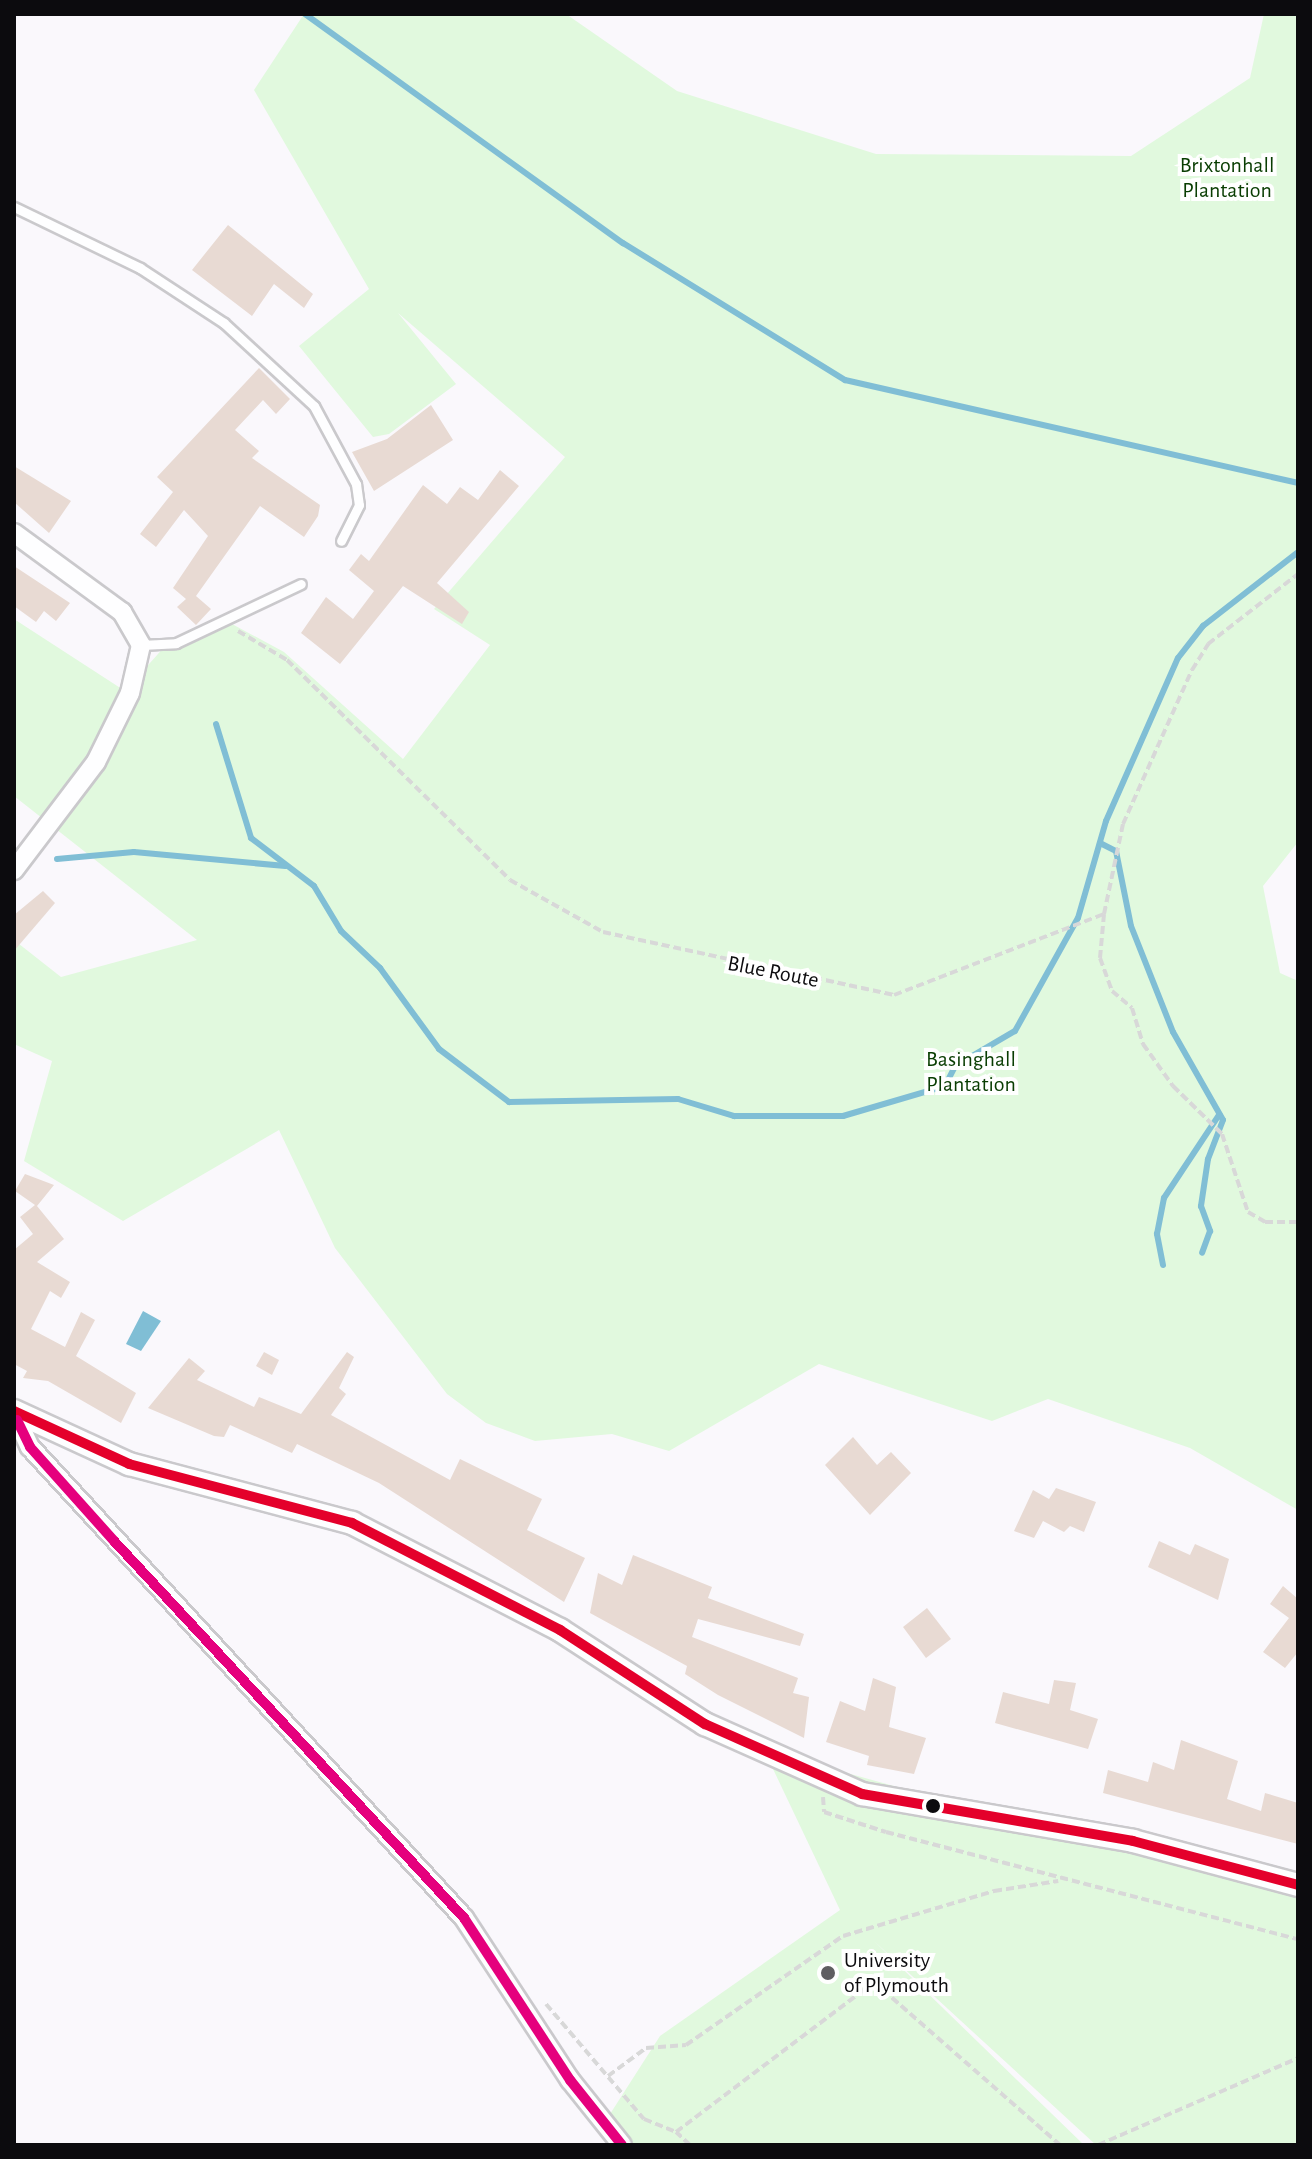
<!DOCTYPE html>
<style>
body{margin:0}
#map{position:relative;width:1312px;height:2159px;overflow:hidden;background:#faf8fc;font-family:"Alegreya Sans",sans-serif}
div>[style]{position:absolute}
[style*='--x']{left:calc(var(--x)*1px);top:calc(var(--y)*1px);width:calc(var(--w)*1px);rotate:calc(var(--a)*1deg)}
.green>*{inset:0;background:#e1f9de}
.water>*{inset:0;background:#80bed5}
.stream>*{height:6px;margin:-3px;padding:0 3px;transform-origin:3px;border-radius:3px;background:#80bed5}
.building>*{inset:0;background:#e8dad3}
.path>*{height:4px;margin-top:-2px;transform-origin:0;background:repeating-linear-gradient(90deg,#d8d8d8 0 8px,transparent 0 12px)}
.roads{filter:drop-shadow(2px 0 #cac9cc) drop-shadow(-2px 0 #cac9cc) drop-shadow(0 2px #cac9cc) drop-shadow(0 -2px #cac9cc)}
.service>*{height:9px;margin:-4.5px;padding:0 4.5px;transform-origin:4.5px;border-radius:4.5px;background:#fefeff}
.minor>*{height:18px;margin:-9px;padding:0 9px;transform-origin:9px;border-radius:9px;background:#fefeff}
.tertiary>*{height:22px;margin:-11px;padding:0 11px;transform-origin:11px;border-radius:11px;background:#fefeff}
.bus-1>*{height:10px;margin:-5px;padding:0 5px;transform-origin:5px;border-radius:5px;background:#e4002b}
.bus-2>*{height:10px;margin:-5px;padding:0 5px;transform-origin:5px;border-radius:5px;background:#e5007d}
.dots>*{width:22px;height:22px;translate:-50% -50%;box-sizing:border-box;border:4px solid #fff;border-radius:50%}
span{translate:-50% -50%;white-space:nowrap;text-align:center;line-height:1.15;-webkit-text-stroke:8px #fff;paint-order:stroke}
.park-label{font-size:22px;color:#093d02}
.street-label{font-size:22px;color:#0c0b0e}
.poi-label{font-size:22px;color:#0c0b0e}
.left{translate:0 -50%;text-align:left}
.frame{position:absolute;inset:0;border:16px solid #0c0b0e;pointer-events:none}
</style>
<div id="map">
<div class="green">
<div style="clip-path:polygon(304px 14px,566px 14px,677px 91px,876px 154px,1131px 156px,1250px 78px,1264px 14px,1298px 14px,1298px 842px,1263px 886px,1280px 973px,1298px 981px,1298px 1510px,1190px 1448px,1048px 1399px,992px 1421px,819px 1364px,669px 1451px,612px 1434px,535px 1441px,486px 1423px,447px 1394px,335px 1248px,279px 1130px,123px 1221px,24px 1161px,52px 1061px,14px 1044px,14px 940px,61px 977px,197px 940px,14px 796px,14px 619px,125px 691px,166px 645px,195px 630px,232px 624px,284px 652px,403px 759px,490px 645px,434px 609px,565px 457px,398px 313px,456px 384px,389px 434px,373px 437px,299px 346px,369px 289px,254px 90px)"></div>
<div style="clip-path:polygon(764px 1750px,1067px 1834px,1298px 1886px,1298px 2145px,1096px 2145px,874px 1941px,1084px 2145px,624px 2145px,603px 2125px,660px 2036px,840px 1910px)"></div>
</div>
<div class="water">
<div style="clip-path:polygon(143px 1311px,161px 1321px,141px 1351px,126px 1344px)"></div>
</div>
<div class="stream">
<div style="--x:305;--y:14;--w:392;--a:35.8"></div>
<div style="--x:623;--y:243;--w:261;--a:31.7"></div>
<div style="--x:845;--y:380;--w:465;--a:12.8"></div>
<div style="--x:216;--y:724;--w:119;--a:72.9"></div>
<div style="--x:251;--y:838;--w:79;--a:37.3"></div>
<div style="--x:314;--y:886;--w:52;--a:59"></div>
<div style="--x:341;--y:931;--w:54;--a:43.5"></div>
<div style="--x:380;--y:968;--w:100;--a:53.9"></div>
<div style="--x:439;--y:1049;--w:88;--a:37.1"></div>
<div style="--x:509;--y:1102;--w:169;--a:-1"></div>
<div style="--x:678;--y:1099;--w:59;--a:16.9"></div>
<div style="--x:734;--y:1116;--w:109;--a:0"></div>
<div style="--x:843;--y:1116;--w:106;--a:-16.4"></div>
<div style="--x:945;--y:1086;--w:22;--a:-63"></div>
<div style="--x:955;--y:1066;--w:69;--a:-30.3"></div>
<div style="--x:1015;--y:1031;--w:129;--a:-60.9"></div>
<div style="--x:1078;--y:918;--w:101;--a:-73.9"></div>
<div style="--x:1106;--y:821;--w:178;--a:-66.2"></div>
<div style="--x:1178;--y:658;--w:41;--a:-52"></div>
<div style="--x:1203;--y:626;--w:120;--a:-37.9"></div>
<div style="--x:1100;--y:843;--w:18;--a:27"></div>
<div style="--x:1116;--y:851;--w:76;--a:78.7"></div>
<div style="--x:1131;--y:926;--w:114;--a:68.4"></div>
<div style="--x:1173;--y:1032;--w:101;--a:60.4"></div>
<div style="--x:1223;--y:1120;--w:42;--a:111"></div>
<div style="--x:1208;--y:1159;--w:48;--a:98.5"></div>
<div style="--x:1201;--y:1206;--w:27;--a:70"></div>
<div style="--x:1210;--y:1231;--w:23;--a:110"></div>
<div style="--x:57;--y:859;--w:77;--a:-5.2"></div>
<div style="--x:134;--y:852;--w:152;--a:5.3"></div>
<div style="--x:1163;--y:1265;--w:32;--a:-101"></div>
<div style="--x:1157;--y:1234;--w:37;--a:-79"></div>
<div style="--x:1164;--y:1198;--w:100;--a:-56.5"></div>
</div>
<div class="building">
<div style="clip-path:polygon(228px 225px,313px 294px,304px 308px,274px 284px,252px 316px,192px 270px)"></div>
<div style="clip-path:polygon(259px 368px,290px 399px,276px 414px,263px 400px,235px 430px,259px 451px,252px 458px,320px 505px,318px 516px,304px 537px,260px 506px,196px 596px,211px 609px,196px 625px,177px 607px,186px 599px,173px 588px,208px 536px,184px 510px,156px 547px,140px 534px,173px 492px,157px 477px)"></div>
<div style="clip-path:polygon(431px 405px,453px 440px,374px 491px,352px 452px,387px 439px)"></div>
<div style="clip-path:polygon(14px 466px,71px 501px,49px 533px,14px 502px)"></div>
<div style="clip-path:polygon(500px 470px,519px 486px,437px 583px,469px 612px,462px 624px,403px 586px,340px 664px,301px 633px,326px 597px,353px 619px,374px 591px,349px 570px,361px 554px,369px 561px,423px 485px,447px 504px,460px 487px,478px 500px)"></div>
<div style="clip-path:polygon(14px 566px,70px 603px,56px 621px,44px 611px,36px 622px,14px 606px)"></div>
<div style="clip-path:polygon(43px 891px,55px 903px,14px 951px,14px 915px)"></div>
<div style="clip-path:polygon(25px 1174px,54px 1185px,37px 1206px,64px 1239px,37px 1262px,70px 1282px,61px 1298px,50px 1291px,31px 1329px,65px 1347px,81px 1312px,95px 1320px,76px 1356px,136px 1393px,121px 1423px,48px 1381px,23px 1378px,27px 1371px,14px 1364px,14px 1250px,33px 1234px,20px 1217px,35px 1205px,15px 1191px)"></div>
<div style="clip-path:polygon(264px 1352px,279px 1360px,272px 1375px,256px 1366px)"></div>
<div style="clip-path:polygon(347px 1352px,354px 1357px,339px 1388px,346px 1394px,331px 1415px,450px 1480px,460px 1459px,542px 1499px,527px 1530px,585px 1558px,564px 1602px,379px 1483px,297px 1444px,292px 1453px,230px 1425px,224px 1437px,214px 1436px,148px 1408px,189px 1358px,205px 1371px,197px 1380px,254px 1407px,259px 1397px,301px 1414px)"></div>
<div style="clip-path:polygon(853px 1437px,877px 1465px,891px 1452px,911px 1473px,870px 1515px,825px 1465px)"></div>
<div style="clip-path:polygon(1056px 1488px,1096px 1502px,1084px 1532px,1070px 1526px,1064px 1532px,1043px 1521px,1034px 1538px,1014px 1531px,1033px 1490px,1049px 1499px)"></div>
<div style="clip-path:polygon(1159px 1541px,1190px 1555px,1195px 1544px,1229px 1559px,1218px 1600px,1148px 1567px)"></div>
<div style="clip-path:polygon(633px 1555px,712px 1587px,708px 1598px,804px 1634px,800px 1646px,698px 1619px,692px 1637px,798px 1678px,793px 1693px,809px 1697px,804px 1738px,718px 1695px,685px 1674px,687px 1666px,590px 1613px,598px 1573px,622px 1585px)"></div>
<div style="clip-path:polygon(1283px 1586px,1298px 1599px,1298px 1652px,1285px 1668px,1263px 1652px,1289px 1618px,1270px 1604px)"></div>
<div style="clip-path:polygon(927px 1608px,951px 1639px,926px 1658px,903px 1627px)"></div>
<div style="clip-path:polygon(873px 1678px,896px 1687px,889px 1727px,926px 1738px,914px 1774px,867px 1765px,869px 1756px,826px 1742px,840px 1701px,865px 1711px)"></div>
<div style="clip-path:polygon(1054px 1680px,1076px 1683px,1070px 1710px,1098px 1719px,1088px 1749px,995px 1723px,1003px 1692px,1049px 1704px)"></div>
<div style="clip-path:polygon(1181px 1740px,1238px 1761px,1227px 1799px,1261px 1811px,1265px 1793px,1298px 1803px,1298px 1844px,1103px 1793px,1108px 1770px,1148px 1782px,1153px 1762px,1174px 1770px)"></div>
</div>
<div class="path">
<div style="--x:238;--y:631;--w:57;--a:30.6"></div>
<div style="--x:287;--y:660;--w:313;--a:44.6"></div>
<div style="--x:510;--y:880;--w:107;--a:29.2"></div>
<div style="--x:603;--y:932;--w:298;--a:12.2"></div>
<div style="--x:894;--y:995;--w:225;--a:-21.1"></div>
<div style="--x:1104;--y:914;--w:92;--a:-78.1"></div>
<div style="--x:1123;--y:824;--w:169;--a:-65.9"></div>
<div style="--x:1192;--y:670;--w:31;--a:-58"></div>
<div style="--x:1208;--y:644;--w:114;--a:-37.9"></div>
<div style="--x:1104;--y:914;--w:44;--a:95.2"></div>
<div style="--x:1100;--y:958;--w:35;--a:70"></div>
<div style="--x:1112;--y:991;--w:26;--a:40"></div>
<div style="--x:1132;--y:1008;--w:38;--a:73"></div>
<div style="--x:1143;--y:1044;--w:52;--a:54.5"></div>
<div style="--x:1173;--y:1086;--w:69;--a:44.4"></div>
<div style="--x:1222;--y:1134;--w:82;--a:71.6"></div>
<div style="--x:1248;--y:1212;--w:20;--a:30"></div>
<div style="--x:1265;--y:1222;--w:33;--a:0"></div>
<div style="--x:823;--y:1797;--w:15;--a:86"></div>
<div style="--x:824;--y:1812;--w:65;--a:17.9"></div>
<div style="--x:886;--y:1832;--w:426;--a:14.6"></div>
<div style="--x:546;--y:2004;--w:151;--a:49.6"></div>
<div style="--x:644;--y:2119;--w:35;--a:22"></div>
<div style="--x:608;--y:2076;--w:47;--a:-36.4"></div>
<div style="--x:646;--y:2048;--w:40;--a:-4.3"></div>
<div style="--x:686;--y:2045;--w:191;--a:-34.8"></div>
<div style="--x:843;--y:1936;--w:158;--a:-16.6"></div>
<div style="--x:994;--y:1891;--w:65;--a:-8.9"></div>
<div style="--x:690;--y:2145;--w:19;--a:-137"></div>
<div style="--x:676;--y:2132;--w:248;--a:-37.1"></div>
<div style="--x:874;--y:1982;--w:247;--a:41.2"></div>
<div style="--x:1098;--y:2145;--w:218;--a:-23.5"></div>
</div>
<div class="roads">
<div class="service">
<div style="--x:14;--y:207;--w:140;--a:25.8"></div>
<div style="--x:140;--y:268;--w:100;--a:33.2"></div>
<div style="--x:224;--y:323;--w:122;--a:42.7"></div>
<div style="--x:314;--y:406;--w:89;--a:61.7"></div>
<div style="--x:356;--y:484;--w:21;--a:82"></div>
<div style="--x:359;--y:505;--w:40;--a:116.6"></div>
<div style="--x:141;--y:645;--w:35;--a:-3"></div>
<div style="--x:176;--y:643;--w:138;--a:-25.3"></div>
</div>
<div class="minor">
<div style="--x:14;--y:533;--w:134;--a:36.2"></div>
<div style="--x:122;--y:612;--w:38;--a:60"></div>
<div style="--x:141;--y:645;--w:49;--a:102.9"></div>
<div style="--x:130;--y:693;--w:77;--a:116.2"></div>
<div style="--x:96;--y:762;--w:136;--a:127.2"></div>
<div style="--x:14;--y:1413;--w:38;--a:65"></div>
<div style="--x:30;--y:1447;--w:640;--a:47.34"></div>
<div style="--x:464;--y:1918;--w:194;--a:56.8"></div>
<div style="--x:570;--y:2080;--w:83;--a:51.3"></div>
</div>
<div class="tertiary">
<div style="--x:14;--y:1411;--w:127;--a:24.7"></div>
<div style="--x:129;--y:1464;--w:231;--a:14.8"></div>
<div style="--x:352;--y:1523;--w:234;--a:27.2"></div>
<div style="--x:560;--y:1630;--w:173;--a:33"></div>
<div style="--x:705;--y:1724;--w:172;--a:24"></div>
<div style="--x:862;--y:1794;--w:275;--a:9.8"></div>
<div style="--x:1133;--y:1841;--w:171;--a:14.9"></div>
</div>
</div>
<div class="bus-1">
<div style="--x:14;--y:1411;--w:127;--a:24.7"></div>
<div style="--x:129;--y:1464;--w:231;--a:14.8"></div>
<div style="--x:352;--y:1523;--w:234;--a:27.2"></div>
<div style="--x:560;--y:1630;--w:173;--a:33"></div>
<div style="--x:705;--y:1724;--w:172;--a:24"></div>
<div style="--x:862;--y:1794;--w:275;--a:9.8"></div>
<div style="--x:1133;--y:1841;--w:171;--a:14.9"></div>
</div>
<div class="bus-2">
<div style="--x:17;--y:1420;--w:30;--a:64"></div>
<div style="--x:30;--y:1447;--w:127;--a:48.2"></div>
<div style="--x:115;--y:1542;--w:513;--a:47.13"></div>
<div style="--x:464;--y:1918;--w:194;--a:56.8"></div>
<div style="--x:570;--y:2080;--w:83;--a:51.3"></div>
</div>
<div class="dots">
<div style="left:933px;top:1806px;background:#0c0b0e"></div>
<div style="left:828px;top:1973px;background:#5f5e61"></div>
</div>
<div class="park-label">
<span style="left:1227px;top:178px">Brixtonhall<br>Plantation</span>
<span style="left:971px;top:1072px">Basinghall<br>Plantation</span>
</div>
<div class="street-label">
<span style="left:773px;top:972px;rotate:11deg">Blue Route</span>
</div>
<div class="poi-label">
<span class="left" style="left:844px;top:1973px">University<br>of Plymouth</span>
</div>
<div class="frame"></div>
</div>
